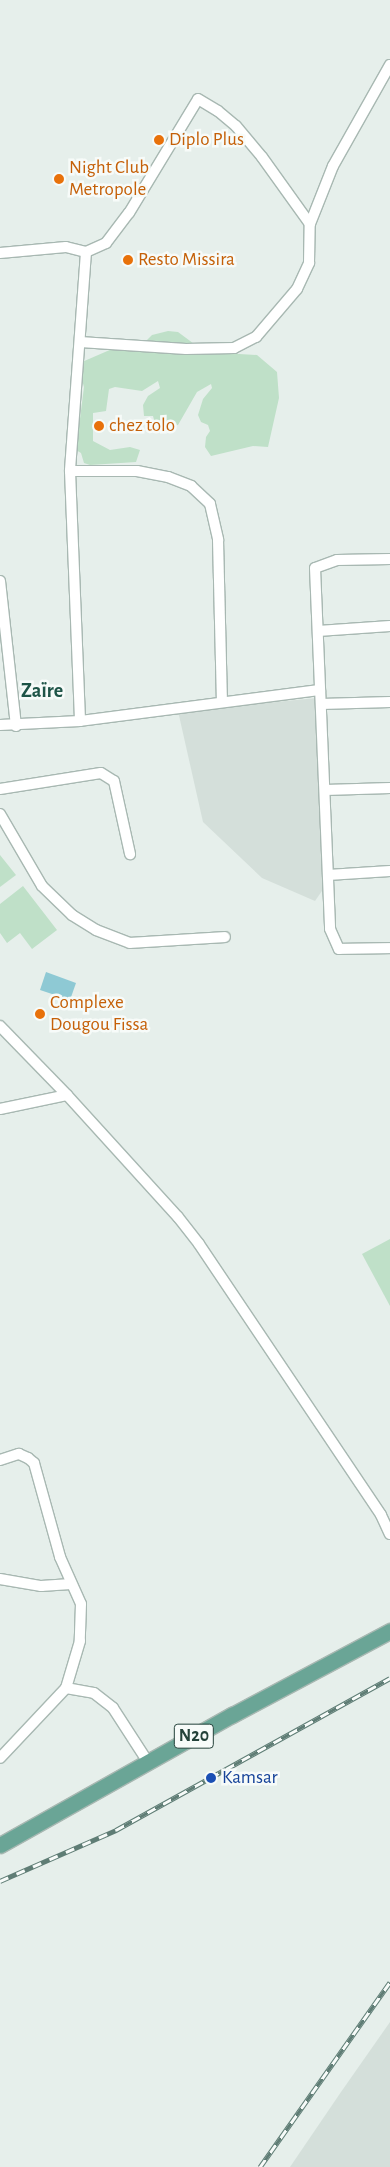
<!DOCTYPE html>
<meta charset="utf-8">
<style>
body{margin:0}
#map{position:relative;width:390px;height:2167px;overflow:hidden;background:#e6efeb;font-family:"Alegreya Sans",sans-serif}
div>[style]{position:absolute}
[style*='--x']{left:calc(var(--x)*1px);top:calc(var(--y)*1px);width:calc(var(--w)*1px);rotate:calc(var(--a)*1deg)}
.built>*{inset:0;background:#d4dfda}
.green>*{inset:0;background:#bfe0c8}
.water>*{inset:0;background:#8ec9d4}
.roads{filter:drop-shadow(1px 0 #a8b8b2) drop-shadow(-1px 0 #a8b8b2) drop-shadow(0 1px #a8b8b2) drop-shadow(0 -1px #a8b8b2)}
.street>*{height:10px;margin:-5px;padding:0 5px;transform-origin:5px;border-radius:5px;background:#fff}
.primary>*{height:15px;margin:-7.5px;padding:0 7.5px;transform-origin:7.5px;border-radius:7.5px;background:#6aa596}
.rail>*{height:5px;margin-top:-2.5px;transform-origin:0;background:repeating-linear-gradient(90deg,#f7fbf9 0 9px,#5f7d75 0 18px);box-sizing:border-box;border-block:1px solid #5f7d75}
.dots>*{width:14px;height:14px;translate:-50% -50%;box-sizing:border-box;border:2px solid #f7fbf9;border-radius:50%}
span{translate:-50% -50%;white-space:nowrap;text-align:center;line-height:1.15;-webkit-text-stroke:5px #f7fbf9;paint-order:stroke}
.shield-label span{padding:1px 4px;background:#f7fbf9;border:1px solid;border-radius:4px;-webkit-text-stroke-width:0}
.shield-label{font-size:18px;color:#24423a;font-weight:700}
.food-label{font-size:19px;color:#c56008}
.left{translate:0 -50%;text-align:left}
.transit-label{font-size:19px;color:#164399}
.neighbourhood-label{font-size:20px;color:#1f5548;font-weight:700}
</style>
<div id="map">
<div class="built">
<div style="clip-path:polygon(317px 698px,333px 875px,315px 901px,262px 878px,203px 822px,178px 711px)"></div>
<div style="clip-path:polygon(390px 2022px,390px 2167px,290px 2167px,341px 2092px)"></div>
</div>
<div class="green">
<div style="clip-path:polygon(168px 331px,178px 332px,205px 352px,257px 355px,277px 372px,279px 398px,268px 447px,253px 446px,211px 456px,205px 447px,206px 437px,210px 431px,208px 425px,201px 422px,198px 415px,203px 399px,212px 388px,211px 384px,197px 392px,178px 425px,163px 427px,155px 423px,153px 416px,144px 416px,143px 405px,148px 396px,160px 388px,158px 381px,142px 391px,115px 387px,109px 389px,106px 411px,93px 413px,93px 441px,110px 450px,130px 447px,140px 450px,136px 462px,90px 465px,84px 463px,81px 453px,76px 450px,84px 387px,80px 373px,82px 362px,112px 349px,113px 341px,120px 339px,144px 343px,152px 335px)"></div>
<div style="clip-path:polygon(0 855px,16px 875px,0 887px)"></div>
<div style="clip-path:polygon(23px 886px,57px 930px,32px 949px,20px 933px,7px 943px,0 933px,0 904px)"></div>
<div style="clip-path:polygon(390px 1239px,390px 1306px,362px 1254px)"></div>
</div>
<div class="water">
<div style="clip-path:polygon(46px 972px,76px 983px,70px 1000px,40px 990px)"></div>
</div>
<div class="roads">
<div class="street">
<div style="--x:86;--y:252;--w:22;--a:-24"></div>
<div style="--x:106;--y:243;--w:38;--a:-53"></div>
<div style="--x:129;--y:213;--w:133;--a:-58.8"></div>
<div style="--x:198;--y:99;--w:23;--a:31"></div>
<div style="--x:218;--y:111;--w:23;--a:40"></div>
<div style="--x:236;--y:126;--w:40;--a:50"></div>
<div style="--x:262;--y:157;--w:82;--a:54.4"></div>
<div style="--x:0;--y:253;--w:66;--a:-5.2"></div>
<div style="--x:66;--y:247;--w:21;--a:14"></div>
<div style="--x:86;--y:252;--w:220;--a:94.2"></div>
<div style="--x:70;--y:471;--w:250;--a:87.7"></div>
<div style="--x:80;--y:342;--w:106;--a:3.8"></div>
<div style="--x:186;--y:349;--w:48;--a:-1.2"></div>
<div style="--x:234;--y:348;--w:25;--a:-27"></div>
<div style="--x:256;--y:337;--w:63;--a:-49.5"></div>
<div style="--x:297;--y:289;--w:29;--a:-65"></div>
<div style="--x:309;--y:263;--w:39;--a:-89"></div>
<div style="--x:310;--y:224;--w:62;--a:-68.4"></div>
<div style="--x:333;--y:166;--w:116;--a:-60.6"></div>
<div style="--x:70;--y:471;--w:67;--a:0"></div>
<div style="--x:137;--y:471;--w:32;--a:11"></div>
<div style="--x:168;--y:477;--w:25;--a:21"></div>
<div style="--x:191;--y:486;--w:26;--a:43"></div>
<div style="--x:210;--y:504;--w:37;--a:77"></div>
<div style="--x:218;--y:540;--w:161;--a:88.6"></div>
<div style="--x:390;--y:559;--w:53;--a:178.9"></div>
<div style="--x:337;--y:560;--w:23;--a:160"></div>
<div style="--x:315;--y:568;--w:361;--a:87.6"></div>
<div style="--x:330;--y:929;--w:22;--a:66"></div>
<div style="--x:339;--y:949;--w:51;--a:-1.1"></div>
<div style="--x:0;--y:581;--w:146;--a:83.7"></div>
<div style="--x:318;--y:631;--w:72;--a:-4"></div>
<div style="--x:321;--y:704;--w:69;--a:-1.7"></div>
<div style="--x:0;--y:725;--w:80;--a:-2.9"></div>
<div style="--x:80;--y:721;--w:242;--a:-7.4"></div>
<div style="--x:0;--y:789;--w:102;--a:-9"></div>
<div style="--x:101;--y:773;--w:15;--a:32"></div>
<div style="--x:114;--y:781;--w:75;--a:77.6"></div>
<div style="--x:325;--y:790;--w:65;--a:-1.8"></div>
<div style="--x:0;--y:814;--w:83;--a:59.7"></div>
<div style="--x:42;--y:886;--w:42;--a:44"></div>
<div style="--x:72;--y:915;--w:28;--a:32"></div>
<div style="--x:96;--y:930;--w:36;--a:21"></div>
<div style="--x:130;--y:943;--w:95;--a:-3.6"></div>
<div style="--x:328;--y:875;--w:62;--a:-3.7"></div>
<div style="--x:0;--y:1026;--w:96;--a:45.8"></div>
<div style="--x:67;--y:1095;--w:165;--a:47.7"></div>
<div style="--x:178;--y:1217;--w:34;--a:52"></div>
<div style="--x:199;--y:1244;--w:326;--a:56.1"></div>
<div style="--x:381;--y:1515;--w:21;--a:65"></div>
<div style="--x:0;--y:1109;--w:68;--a:-11.8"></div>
<div style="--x:0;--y:1460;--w:20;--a:-18"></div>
<div style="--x:19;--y:1454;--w:10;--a:24"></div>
<div style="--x:28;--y:1458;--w:8;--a:40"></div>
<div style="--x:34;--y:1463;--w:98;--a:74.5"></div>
<div style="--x:60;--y:1557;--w:51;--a:65.9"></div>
<div style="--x:81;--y:1604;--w:37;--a:92"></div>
<div style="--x:80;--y:1641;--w:49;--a:106.6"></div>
<div style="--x:66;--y:1688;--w:96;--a:133.3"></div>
<div style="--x:0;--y:1579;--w:42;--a:9.7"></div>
<div style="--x:41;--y:1586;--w:30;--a:-4"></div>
<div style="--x:66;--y:1688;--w:28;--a:10"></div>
<div style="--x:94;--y:1693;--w:24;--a:38"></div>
<div style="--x:113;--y:1708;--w:64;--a:57.1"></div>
</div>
<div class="primary">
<div style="--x:0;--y:1845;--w:266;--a:-29.3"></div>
<div style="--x:232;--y:1715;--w:179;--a:-28"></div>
</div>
</div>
<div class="rail">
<div style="--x:0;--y:1881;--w:127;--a:-23.7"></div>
<div style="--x:116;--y:1830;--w:313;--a:-29"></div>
<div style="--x:260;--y:2167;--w:226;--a:-54.9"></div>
</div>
<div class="dots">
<div style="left:159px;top:140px;background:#e8710a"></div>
<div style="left:59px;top:179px;background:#e8710a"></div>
<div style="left:128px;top:260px;background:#e8710a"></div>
<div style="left:99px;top:426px;background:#e8710a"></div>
<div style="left:40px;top:1014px;background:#e8710a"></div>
<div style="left:211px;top:1778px;background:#1a4fb4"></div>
</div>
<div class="shield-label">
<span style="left:194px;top:1736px">N20</span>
</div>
<div class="food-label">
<span class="left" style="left:169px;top:140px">Diplo Plus</span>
<span class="left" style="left:69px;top:179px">Night Club<br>Metropole</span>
<span class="left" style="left:138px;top:260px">Resto Missira</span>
<span class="left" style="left:109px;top:426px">chez tolo</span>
<span class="left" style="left:50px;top:1014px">Complexe<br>Dougou Fissa</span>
</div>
<div class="transit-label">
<span class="left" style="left:222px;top:1778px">Kamsar</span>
</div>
<div class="neighbourhood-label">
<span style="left:42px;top:691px">Zaïre</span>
</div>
</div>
